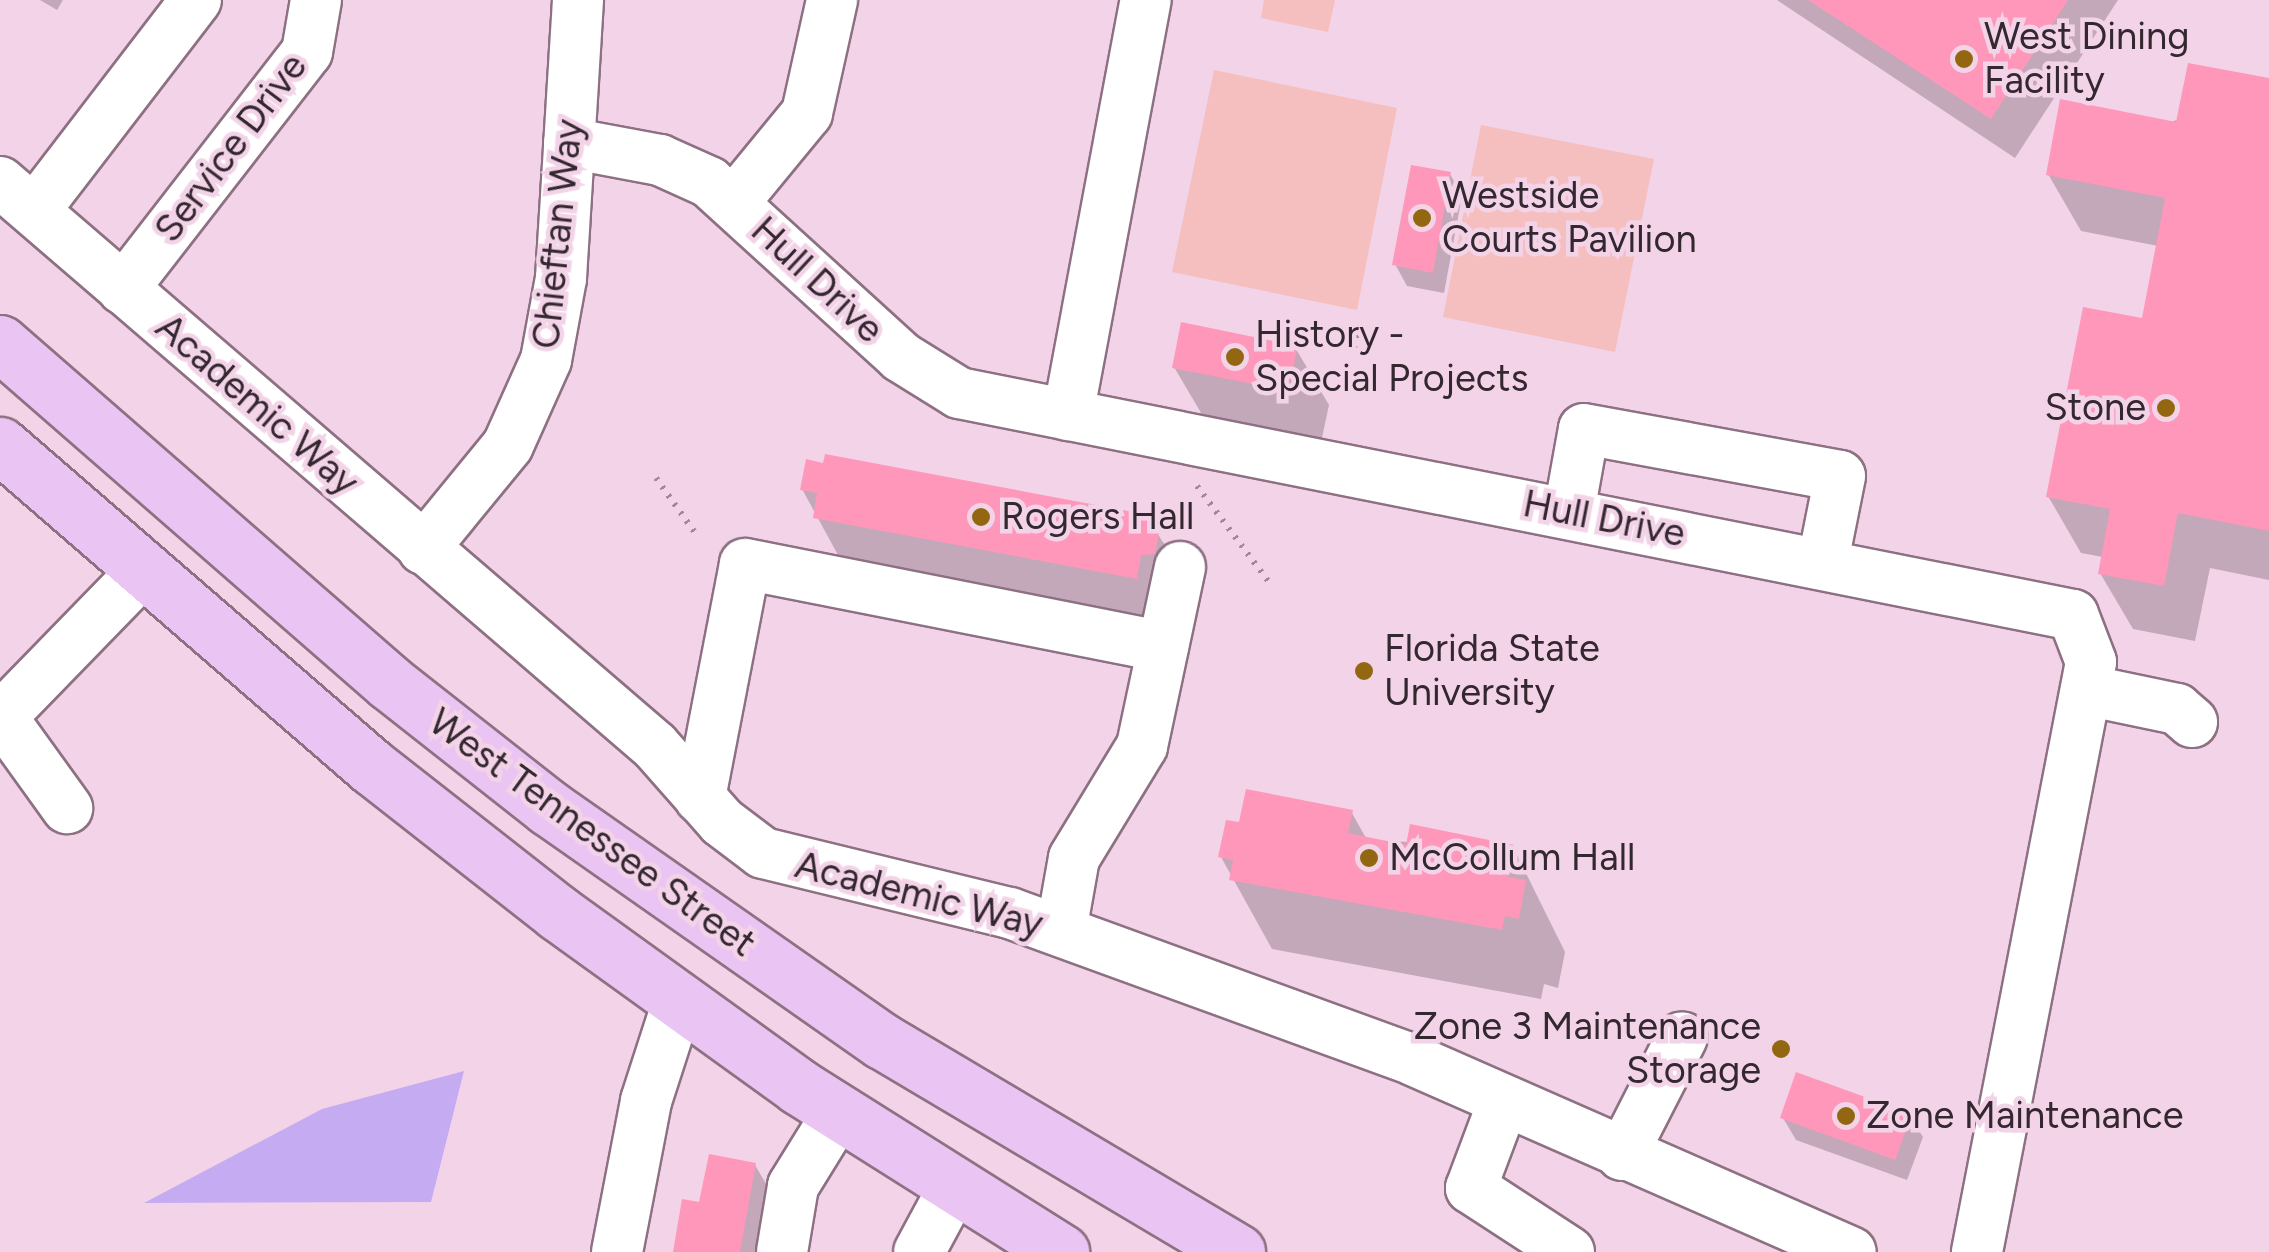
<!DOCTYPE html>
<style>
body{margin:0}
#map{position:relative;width:2269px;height:1252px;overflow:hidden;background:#f3d3e7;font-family:Figtree,sans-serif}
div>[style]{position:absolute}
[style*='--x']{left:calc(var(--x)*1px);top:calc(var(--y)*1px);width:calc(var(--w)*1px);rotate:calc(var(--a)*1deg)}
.green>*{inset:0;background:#f5bfbf}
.water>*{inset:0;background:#c4abf2}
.shadow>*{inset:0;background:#0003}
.building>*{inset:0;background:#fe97b9}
.path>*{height:6px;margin-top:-3px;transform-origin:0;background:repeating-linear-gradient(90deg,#9f8897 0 2.5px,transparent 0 10.5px)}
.roads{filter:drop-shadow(2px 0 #8d7183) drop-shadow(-2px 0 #8d7183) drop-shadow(0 2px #8d7183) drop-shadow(0 -2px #8d7183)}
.minor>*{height:50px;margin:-25px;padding:0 25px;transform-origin:25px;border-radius:25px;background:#fff}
.major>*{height:55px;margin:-27.5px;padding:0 27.5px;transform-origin:27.5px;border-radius:27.5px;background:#eac4f3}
.dots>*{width:28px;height:28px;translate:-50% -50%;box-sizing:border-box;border:5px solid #f3d3e7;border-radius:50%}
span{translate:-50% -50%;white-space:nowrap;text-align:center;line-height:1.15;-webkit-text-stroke:9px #f3d3e7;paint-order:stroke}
.poi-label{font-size:38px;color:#342830}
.left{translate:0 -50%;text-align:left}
.right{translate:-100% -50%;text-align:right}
.street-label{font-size:38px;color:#342830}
</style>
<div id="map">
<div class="green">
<div style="clip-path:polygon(1264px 0,1335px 0,1328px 32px,1261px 18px)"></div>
<div style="clip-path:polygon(1214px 70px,1397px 108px,1357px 310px,1172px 272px)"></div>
<div style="clip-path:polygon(1481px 125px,1654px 159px,1615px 352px,1443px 317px)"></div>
</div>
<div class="water">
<div style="clip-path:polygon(464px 1071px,431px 1202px,144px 1203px,322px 1109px)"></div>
</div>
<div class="shadow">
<div style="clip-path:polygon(40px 0,63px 0,57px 10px)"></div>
<div style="clip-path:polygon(1777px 0,2118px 0,2015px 158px)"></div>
<div style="clip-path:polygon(2269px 81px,2269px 580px,2210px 568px,2195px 641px,2133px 629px,2100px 573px,2103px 557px,2081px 553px,2048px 496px,2144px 321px,2158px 246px,2081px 231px,2048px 174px)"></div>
<div style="clip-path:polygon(1450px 174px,1462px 196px,1444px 293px,1407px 286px,1395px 264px)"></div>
<div style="clip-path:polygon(1296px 349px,1329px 405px,1320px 447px,1207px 423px,1174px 367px)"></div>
<div style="clip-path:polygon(802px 489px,1147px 517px,1199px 599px,1193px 627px,856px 588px)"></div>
<div style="clip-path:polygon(1352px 813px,1367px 840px,1513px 847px,1565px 952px,1558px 988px,1544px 984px,1541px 999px,1272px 949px,1221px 857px,1241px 825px)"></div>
<div style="clip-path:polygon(1910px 1116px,1923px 1137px,1907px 1180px,1796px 1140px,1783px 1118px)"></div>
<div style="clip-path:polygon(755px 1165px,779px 1206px,770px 1252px,675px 1252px)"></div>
</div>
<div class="building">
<div style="clip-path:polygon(1808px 0,2068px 0,1991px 119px)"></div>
<div style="clip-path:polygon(2188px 63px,2269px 78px,2269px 531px,2178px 513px,2164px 586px,2098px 574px,2110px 509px,2046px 497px,2083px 307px,2142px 318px,2165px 198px,2046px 175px,2060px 99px,2176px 122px)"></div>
<div style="clip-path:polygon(1411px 165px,1451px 172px,1433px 273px,1392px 265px)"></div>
<div style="clip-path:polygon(1181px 322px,1298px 346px,1288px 391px,1172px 368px)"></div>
<div style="clip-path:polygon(825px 454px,1149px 515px,1147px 524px,1160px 527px,1155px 554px,1141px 555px,1137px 579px,813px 518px,817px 493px,800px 490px,806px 459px,823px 463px)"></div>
<div style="clip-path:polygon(1246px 789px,1353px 810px,1348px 833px,1406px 845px,1410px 824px,1514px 845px,1508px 877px,1526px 880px,1519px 919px,1505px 916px,1502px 930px,1229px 880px,1233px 860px,1218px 857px,1226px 820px,1239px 822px)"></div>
<div style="clip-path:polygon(1796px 1072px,1912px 1114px,1895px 1160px,1780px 1118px)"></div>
<div style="clip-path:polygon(709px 1154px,756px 1163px,740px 1252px,673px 1252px,682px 1199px,699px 1202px)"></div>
</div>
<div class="path">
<div style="--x:1354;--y:348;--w:21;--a:-79"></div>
<div style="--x:656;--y:478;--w:69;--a:54.5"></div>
<div style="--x:1197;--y:486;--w:124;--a:53.2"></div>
</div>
<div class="roads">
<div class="minor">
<div style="--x:569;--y:143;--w:93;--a:10.6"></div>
<div style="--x:660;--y:160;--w:54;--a:24.2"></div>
<div style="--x:709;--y:182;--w:260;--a:42.3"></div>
<div style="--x:901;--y:357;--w:68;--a:31.8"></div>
<div style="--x:959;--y:393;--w:1136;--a:11.27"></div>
<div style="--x:2073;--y:615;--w:50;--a:69"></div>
<div style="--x:2091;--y:662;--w:601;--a:100.94"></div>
<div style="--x:0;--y:182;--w:864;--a:40.73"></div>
<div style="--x:655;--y:746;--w:101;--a:48.6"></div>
<div style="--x:722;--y:822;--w:51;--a:37.1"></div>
<div style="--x:763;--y:853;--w:254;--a:13.7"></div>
<div style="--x:1010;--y:913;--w:429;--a:20"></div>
<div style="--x:1413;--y:1060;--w:478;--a:23.7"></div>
<div style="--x:734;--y:202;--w:115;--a:-50.6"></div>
<div style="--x:807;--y:113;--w:116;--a:-77.5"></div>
<div style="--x:34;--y:211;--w:266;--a:-52.5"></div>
<div style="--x:123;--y:289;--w:300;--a:-52.2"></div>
<div style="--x:307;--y:52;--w:53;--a:-80.2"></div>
<div style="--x:1068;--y:415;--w:422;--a:-79.4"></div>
<div style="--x:1569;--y:512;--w:84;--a:-79.8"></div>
<div style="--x:1584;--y:429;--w:260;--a:10.4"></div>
<div style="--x:1840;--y:476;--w:87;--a:101.3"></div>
<div style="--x:423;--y:549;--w:134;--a:-50.7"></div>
<div style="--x:508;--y:445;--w:93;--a:-65.9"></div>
<div style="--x:546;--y:360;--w:83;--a:-79.6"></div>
<div style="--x:561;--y:278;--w:279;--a:-86.5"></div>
<div style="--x:2086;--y:690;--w:93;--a:11.8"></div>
<div style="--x:2177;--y:709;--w:20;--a:41"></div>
<div style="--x:0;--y:715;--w:115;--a:54.2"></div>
<div style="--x:0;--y:718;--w:206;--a:-45.8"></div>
<div style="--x:700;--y:798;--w:238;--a:-79.1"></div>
<div style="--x:745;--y:564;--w:426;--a:11.2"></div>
<div style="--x:1061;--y:931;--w:74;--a:-79.9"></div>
<div style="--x:1074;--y:858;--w:131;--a:-58.7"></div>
<div style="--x:1142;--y:746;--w:183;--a:-78"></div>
<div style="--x:1503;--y:1103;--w:91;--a:110.6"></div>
<div style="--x:1471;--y:1188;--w:117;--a:33.1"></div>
<div style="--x:1622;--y:1155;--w:132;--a:-63"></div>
<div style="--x:617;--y:1252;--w:154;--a:-79.1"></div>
<div style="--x:646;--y:1101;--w:104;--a:-72.1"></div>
<div style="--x:782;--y:1252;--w:67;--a:-80.5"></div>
<div style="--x:793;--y:1186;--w:86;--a:-58.3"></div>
<div style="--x:919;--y:1252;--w:74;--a:-61.7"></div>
</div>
<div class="major">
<div style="--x:0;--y:343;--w:517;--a:41.08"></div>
<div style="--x:390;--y:683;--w:202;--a:38.2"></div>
<div style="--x:549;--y:808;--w:406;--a:35"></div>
<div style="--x:882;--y:1041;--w:413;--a:30.7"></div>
<div style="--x:0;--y:445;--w:492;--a:40.9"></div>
<div style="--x:372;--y:767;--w:236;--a:38.1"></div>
<div style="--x:558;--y:913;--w:297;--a:35.8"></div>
<div style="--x:799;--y:1087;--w:310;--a:32.2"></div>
</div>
</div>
<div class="dots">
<div style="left:1964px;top:59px;background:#936712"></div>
<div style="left:1422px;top:218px;background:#936712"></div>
<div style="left:1235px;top:357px;background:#936712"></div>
<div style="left:2166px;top:408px;background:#936712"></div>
<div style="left:981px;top:517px;background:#936712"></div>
<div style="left:1364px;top:671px;background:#936712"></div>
<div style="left:1369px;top:858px;background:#936712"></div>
<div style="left:1781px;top:1049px;background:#936712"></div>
<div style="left:1846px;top:1116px;background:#936712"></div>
</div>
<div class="poi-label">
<span class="left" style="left:1984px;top:59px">West Dining<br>Facility</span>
<span class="left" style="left:1442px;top:218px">Westside<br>Courts Pavilion</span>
<span class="left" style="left:1255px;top:357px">History -<br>Special Projects</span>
<span class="right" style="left:2146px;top:408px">Stone</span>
<span class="left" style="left:1001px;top:517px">Rogers Hall</span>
<span class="left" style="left:1384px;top:671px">Florida State<br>University</span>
<span class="left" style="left:1389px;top:858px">McCollum Hall</span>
<span class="right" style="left:1761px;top:1049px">Zone 3 Maintenance<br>Storage</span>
<span class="left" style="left:1866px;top:1116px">Zone Maintenance</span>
</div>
<div class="street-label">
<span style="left:231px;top:148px;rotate:-53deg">Service Drive</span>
<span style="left:558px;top:234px;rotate:-84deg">Chieftan Way</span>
<span style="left:817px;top:280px;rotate:43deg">Hull Drive</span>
<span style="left:257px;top:405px;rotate:41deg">Academic Way</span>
<span style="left:1604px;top:519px;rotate:11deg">Hull Drive</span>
<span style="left:592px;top:833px;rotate:36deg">West Tennessee Street</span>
<span style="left:919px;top:895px;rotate:14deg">Academic Way</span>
</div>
</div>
